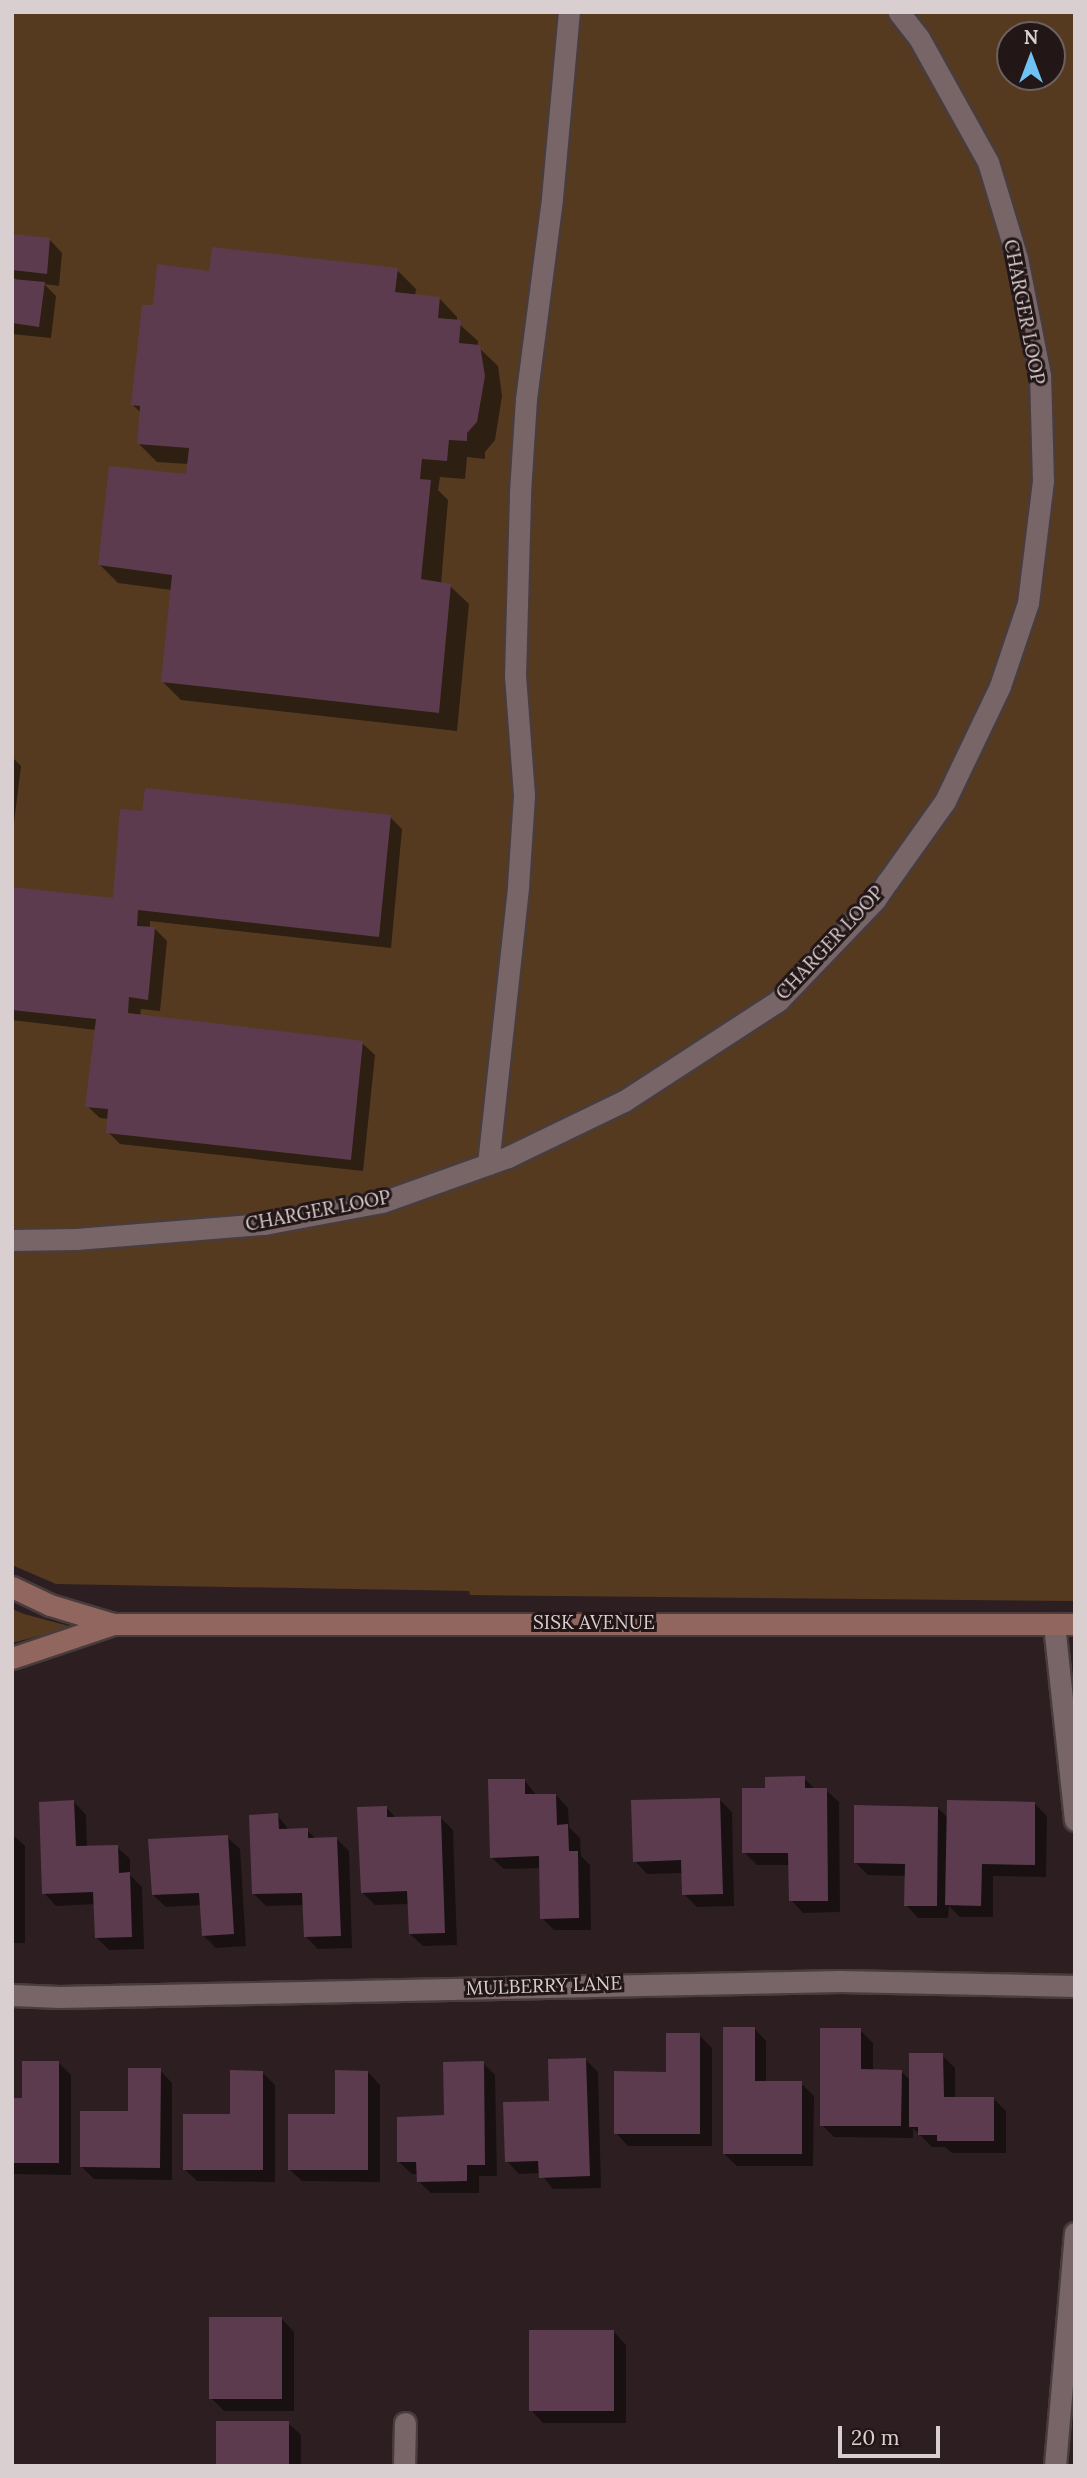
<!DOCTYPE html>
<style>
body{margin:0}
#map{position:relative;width:1087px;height:2478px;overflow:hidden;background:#2d1f21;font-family:Lora,serif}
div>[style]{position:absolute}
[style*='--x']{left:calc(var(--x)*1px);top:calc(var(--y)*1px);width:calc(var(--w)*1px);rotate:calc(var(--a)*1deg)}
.green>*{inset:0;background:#553a20}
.shadow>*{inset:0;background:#0007}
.building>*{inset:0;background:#5d3b4f}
.roads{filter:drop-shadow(2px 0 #483c3d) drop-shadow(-2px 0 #483c3d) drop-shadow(0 2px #483c3d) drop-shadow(0 -2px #483c3d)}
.street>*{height:21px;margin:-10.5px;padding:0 10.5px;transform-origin:10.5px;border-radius:10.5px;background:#776567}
.secondary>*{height:21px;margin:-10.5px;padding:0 10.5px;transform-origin:10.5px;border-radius:10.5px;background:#91665e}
span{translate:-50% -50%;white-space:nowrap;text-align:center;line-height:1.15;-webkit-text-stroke:6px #231617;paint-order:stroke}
.street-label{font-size:19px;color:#d9cfd0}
.frame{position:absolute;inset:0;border:14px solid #d9cfd0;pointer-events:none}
.north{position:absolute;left:996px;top:21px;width:70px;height:70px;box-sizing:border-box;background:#231617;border:2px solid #6c6061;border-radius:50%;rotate:0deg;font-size:19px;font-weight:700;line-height:28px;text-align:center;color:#d9cfd0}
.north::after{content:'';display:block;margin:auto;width:24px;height:32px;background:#70c2f4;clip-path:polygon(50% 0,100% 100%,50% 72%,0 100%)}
.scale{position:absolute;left:838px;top:2426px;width:102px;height:32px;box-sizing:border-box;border:4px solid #d9cfd0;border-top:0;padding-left:9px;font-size:21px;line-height:24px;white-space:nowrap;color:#d9cfd0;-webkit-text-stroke:5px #231617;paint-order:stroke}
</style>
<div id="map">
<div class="green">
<div style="clip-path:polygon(evenodd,12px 12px,1075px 12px,1075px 1601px,470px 1595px,469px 1591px,56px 1584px,12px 1565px,12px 12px,1010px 35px,1052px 35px,1052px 77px,1010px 77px,1010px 35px)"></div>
<div style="clip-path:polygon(12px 1609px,24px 1614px,80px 1629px,58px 1631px,12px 1643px)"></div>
</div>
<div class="shadow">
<div style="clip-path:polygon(12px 236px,50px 240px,62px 253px,59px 286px,44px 284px,56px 296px,51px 338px,12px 334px,12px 281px,18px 281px,12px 276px)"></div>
<div style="clip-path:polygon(397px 270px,416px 289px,415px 296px,439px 298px,457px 317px,457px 322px,478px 341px,478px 347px,498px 366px,502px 396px,495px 440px,485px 452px,485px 459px,467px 457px,465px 479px,440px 477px,438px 490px,448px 500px,441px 584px,450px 586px,469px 604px,457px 731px,181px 700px,163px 682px,172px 590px,118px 583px,100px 565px,187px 476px,189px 464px,157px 462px,138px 443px,141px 413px,133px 405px,154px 306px,211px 273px)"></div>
<div style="clip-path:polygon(12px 757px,21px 766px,12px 839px)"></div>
<div style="clip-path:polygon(390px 817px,402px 829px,391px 948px,150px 921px,150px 929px,155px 929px,167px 941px,160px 1011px,141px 1009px,140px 1016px,362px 1043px,375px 1055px,363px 1171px,120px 1144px,108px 1132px,109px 1119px,100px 1118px,87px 1106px,96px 1030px,12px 1020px,12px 889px,114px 900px)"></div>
<div style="clip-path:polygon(804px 1778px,816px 1790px,826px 1790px,839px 1802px,840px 1912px,803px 1913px,791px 1900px,790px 1865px,757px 1865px,744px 1852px,767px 1790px)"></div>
<div style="clip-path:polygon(525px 1781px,537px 1796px,556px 1795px,568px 1808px,569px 1827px,580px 1838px,581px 1856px,590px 1865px,591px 1930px,554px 1930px,542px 1918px,541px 1868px,504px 1869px,491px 1857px)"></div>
<div style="clip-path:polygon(719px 1799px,732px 1812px,734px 1906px,697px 1907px,684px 1894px,683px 1873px,647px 1874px,635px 1861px)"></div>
<div style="clip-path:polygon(74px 1802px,86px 1815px,87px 1848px,117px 1847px,130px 1859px,130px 1875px,142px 1887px,144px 1949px,109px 1950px,97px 1938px,96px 1904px,56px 1906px,44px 1893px)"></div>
<div style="clip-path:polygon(1035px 1804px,1047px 1816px,1046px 1877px,993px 1876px,993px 1917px,960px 1917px,949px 1906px,948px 1918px,918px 1918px,906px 1905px,907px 1876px,868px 1875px,855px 1862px,938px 1808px,949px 1819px)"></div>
<div style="clip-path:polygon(386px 1807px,397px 1819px,440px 1817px,453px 1830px,457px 1945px,423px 1946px,410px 1934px,409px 1904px,375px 1905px,362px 1892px)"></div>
<div style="clip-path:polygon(277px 1815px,290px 1831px,307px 1830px,316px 1839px,336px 1838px,349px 1851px,352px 1948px,318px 1949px,306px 1937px,304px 1905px,266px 1906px,254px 1894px)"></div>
<div style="clip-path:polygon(12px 1834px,25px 1846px,25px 1943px,12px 1943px)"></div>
<div style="clip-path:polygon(227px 1837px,240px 1849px,246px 1946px,216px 1948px,203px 1935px,202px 1905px,166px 1907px,153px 1895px)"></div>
<div style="clip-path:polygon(754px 2028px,766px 2041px,766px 2083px,801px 2083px,814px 2096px,813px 2166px,737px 2166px,724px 2154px)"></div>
<div style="clip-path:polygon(860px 2030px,873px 2043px,873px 2071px,901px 2071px,911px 2081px,942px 2055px,955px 2068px,955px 2099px,993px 2098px,1006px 2111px,1006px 2153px,952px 2153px,945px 2147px,932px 2147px,913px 2128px,913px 2138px,834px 2137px,822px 2125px)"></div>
<div style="clip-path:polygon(699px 2035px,712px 2048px,712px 2146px,628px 2146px,616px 2133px)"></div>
<div style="clip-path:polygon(585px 2059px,598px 2072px,601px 2188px,553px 2189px,540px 2173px,519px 2174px,507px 2161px)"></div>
<div style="clip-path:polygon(59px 2063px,71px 2075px,71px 2175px,12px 2174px,12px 2100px,23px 2100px)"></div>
<div style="clip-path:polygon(483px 2063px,495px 2075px,497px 2176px,479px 2176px,479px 2193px,431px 2193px,418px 2181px,418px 2174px,412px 2174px,399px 2162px,446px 2117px)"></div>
<div style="clip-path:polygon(160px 2070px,172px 2083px,172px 2180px,94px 2179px,82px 2167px,129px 2113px)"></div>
<div style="clip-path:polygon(262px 2072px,275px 2085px,275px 2182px,197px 2181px,184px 2169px,232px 2115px)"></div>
<div style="clip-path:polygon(368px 2072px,380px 2085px,380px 2182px,302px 2181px,289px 2169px,337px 2115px)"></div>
<div style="clip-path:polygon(282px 2319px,294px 2332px,294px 2411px,224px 2411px,211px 2398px)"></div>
<div style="clip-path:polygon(614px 2332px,626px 2345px,626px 2423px,543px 2423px,531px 2410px)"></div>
<div style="clip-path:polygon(288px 2423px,301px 2435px,301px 2466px,218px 2466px)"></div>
</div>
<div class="building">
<div style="clip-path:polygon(12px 234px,50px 238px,47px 274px,12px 270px)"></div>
<div style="clip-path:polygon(212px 247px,398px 268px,395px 292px,440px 297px,438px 318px,461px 320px,459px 343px,480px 345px,485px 376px,477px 422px,467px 433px,467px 441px,449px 440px,447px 461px,422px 459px,420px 479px,431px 480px,421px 579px,451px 584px,439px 713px,161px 682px,172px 575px,98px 565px,109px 466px,186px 474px,189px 448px,137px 444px,140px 406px,131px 405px,142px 305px,153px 305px,157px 264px,209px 271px)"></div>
<div style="clip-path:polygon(12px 279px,45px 282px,39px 327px,12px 323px)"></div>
<div style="clip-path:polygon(145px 788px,391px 815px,379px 937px,138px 910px,137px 926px,155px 927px,154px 938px,148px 1000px,129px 997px,128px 1013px,363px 1041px,351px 1160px,106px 1133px,108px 1109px,85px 1107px,96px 1019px,12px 1010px,12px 887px,113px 898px,120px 809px,142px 811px)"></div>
<div style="clip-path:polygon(805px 1776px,805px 1788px,827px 1788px,828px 1901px,789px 1901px,788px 1853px,742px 1853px,742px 1788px,765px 1788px,765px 1777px)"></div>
<div style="clip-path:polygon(488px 1779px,525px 1779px,525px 1794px,556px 1794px,557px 1825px,568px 1824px,569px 1851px,578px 1851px,579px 1918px,540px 1919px,539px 1856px,490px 1858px)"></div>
<div style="clip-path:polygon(720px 1798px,723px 1894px,682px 1895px,681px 1860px,633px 1862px,631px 1800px)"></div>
<div style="clip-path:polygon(74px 1800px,76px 1846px,118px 1845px,119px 1873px,130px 1872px,132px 1937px,95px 1938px,93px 1892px,42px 1894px,39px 1802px)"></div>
<div style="clip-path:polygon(947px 1800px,1035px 1802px,1035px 1865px,982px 1864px,981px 1906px,945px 1905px)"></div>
<div style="clip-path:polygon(854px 1805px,938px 1807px,937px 1906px,904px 1906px,905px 1864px,854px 1863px)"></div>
<div style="clip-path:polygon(387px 1806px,387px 1817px,441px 1816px,445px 1933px,409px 1934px,407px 1891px,361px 1893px,357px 1807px)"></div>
<div style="clip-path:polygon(278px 1813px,279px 1829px,308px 1828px,308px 1838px,337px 1837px,341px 1936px,304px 1937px,302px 1893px,252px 1894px,249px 1815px)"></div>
<div style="clip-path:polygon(228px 1835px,234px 1934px,202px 1936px,199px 1893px,152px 1895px,148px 1839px)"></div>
<div style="clip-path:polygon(723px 2027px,755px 2027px,755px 2081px,802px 2081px,802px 2154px,723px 2154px)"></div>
<div style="clip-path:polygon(820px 2028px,861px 2028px,861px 2069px,902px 2070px,901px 2126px,820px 2126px)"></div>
<div style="clip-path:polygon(666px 2033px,700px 2033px,700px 2134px,614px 2134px,614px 2071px,666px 2072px)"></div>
<div style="clip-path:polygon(909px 2053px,943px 2053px,944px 2097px,994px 2097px,994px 2141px,937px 2141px,937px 2135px,918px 2135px,918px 2127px,909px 2127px)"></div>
<div style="clip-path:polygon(586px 2058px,590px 2176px,539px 2178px,538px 2161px,505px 2162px,503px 2102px,549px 2101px,548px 2059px)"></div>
<div style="clip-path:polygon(22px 2061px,59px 2061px,59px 2163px,12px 2163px,12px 2098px,22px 2098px)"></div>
<div style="clip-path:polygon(484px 2061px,485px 2165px,467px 2165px,467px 2181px,417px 2182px,416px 2162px,397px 2162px,397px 2117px,444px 2115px,443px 2062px)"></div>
<div style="clip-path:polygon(128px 2068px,161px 2068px,160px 2168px,80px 2167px,80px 2111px,128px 2111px)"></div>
<div style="clip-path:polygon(230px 2070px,263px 2071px,263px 2170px,183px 2170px,183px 2114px,230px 2114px)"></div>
<div style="clip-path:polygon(335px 2070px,368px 2071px,368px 2170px,288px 2170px,288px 2114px,335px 2114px)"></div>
<div style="clip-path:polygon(209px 2317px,282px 2317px,282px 2399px,209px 2399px)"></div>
<div style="clip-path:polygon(529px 2330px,614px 2330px,614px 2411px,529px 2411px)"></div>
<div style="clip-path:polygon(216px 2421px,289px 2421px,289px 2466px,216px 2466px)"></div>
</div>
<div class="roads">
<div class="street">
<div style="--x:488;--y:1164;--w:280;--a:-83.8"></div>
<div style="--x:518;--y:886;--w:91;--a:-86.2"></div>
<div style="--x:524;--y:795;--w:119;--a:-94.3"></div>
<div style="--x:515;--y:676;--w:184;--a:-88.4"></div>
<div style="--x:520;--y:492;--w:93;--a:-86.3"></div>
<div style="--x:526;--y:399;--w:203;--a:-82.6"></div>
<div style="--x:552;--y:198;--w:187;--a:-84.8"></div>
<div style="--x:12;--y:1240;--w:64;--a:-0.9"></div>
<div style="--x:76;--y:1239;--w:189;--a:-4.6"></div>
<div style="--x:264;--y:1224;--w:120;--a:-10.6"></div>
<div style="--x:382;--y:1202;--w:134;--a:-19.7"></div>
<div style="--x:508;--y:1157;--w:129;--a:-25.8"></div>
<div style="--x:624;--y:1101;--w:184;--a:-33"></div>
<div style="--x:778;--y:1001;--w:140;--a:-46.2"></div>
<div style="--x:875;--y:900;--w:23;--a:-56"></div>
<div style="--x:888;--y:881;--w:98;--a:-54.5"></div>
<div style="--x:945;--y:801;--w:127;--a:-64.4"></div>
<div style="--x:1000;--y:686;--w:88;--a:-71.4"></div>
<div style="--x:1028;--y:603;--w:123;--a:-83"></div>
<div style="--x:1043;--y:481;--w:106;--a:-91.6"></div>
<div style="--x:1040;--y:375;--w:119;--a:-101.1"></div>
<div style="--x:1017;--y:258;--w:100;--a:-106.8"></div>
<div style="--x:988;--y:162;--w:142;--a:-119.1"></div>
<div style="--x:919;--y:38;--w:33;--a:-128"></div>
<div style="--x:1054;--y:1624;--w:197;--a:83.9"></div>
<div style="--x:12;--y:1995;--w:47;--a:2.4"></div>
<div style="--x:59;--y:1997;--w:781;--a:-1.17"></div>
<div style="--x:840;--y:1981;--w:235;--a:1.2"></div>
<div style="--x:404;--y:2466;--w:43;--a:-88.7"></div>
<div style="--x:1055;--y:2466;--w:234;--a:-85.1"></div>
</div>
<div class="secondary">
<div style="--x:12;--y:1587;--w:42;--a:25.3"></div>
<div style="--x:50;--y:1605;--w:66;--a:16.8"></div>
<div style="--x:113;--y:1624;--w:962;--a:0"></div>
<div style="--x:12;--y:1658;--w:107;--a:-18.6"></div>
</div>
</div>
<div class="street-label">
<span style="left:1024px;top:312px;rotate:79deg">CHARGER LOOP</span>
<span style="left:830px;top:943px;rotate:-47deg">CHARGER LOOP</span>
<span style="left:318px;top:1211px;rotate:-11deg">CHARGER LOOP</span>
<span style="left:594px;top:1623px">SISK AVENUE</span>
<span style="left:544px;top:1986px;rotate:-2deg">MULBERRY LANE</span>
</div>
<div class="frame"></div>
<div class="north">N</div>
<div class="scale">20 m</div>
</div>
